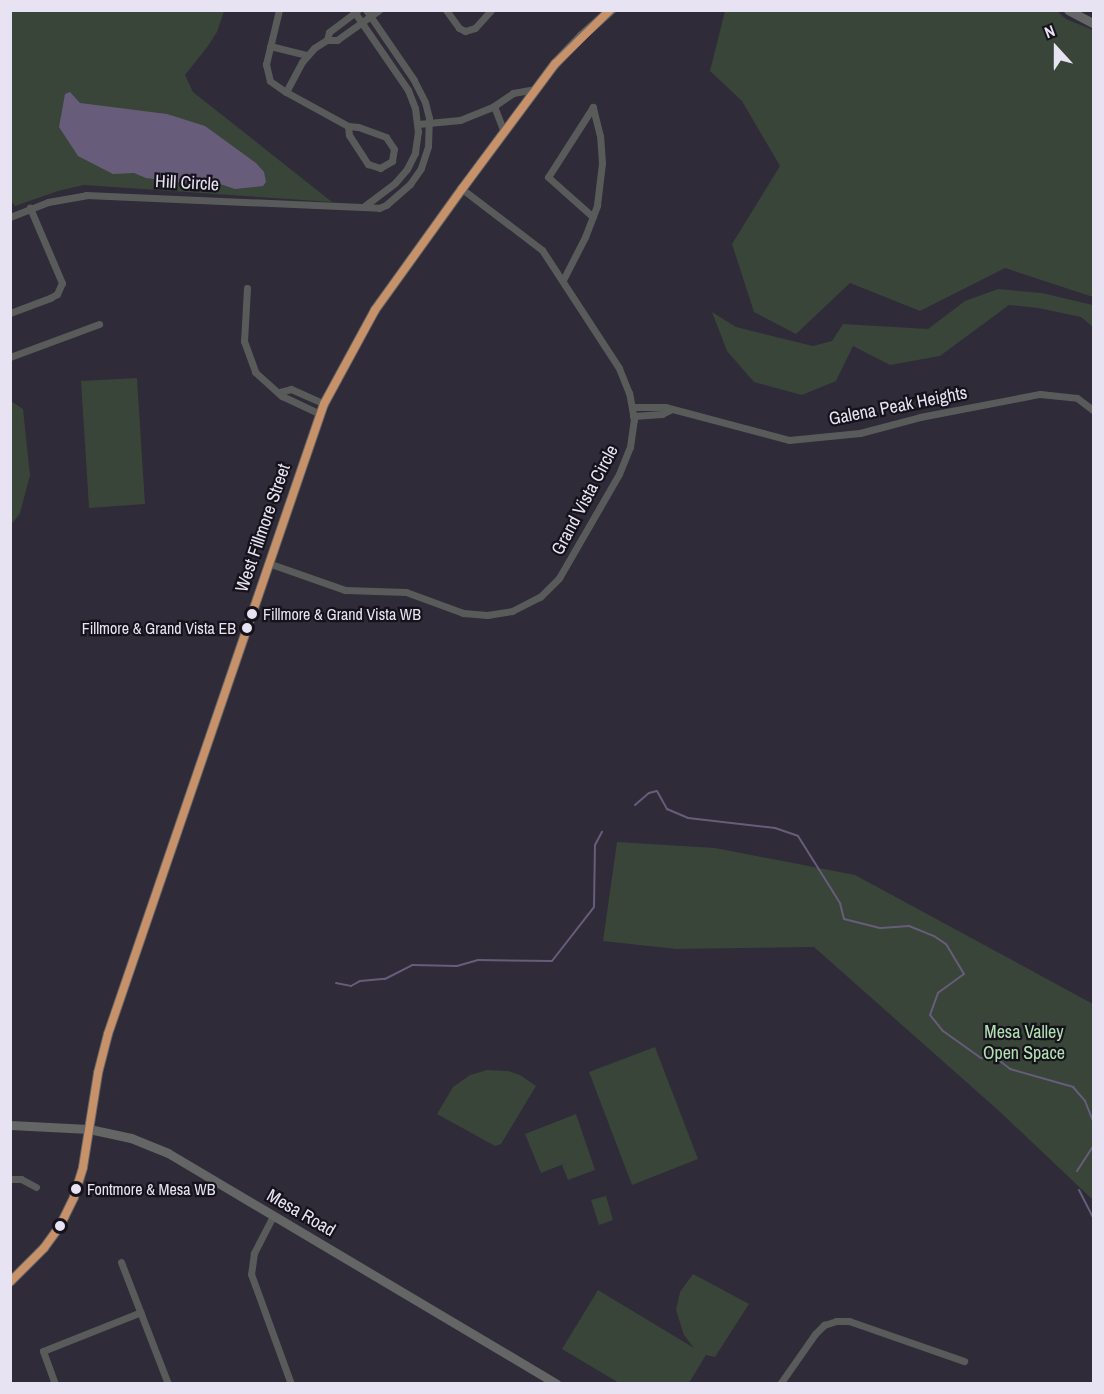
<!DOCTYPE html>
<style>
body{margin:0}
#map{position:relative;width:1104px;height:1394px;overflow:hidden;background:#2f2b38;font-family:"Archivo Narrow",sans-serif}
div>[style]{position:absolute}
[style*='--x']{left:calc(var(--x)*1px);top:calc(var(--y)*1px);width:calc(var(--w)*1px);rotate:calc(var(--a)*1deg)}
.green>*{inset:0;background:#384538}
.water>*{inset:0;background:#675d7a}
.stream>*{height:2px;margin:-1px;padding:0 1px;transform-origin:1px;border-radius:1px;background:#675d7a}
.street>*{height:7px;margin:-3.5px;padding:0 3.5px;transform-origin:3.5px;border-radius:3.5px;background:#595b5a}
.secondary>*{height:9px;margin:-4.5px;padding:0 4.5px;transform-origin:4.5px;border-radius:4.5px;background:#636664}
.primary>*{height:10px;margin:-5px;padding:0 5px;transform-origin:5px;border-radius:5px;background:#626464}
.bus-1>*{height:8px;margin:-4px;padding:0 4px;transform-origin:4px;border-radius:4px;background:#c7916a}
.dots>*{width:16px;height:16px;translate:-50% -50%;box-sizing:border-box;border:3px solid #15121b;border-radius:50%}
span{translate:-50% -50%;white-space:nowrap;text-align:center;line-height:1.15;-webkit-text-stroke:4.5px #15121b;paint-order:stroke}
.bus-label{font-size:16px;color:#e8e3f2}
.left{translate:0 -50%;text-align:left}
.right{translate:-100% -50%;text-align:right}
.street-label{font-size:18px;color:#e8e3f2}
.park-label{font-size:18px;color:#b3e0b1}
.frame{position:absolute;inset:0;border:12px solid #e8e3f2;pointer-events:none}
.north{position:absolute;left:1026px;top:18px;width:60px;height:60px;-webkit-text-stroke:4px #15121b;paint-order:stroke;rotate:339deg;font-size:16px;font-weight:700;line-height:24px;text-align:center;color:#e8e3f2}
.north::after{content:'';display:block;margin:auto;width:21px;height:27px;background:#e8e3f2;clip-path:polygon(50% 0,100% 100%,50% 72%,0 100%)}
</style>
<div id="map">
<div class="green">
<div style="clip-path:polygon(10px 11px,224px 11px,217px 32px,208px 46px,185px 75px,193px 92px,332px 202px,84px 185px,58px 191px,15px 206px,10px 200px)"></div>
<div style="clip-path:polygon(725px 11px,1057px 11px,1066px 19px,1093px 30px,1093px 297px,1005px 268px,920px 311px,850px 283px,796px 334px,754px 312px,732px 244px,780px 166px,742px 101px,710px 71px)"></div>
<div style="clip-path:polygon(998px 289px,1042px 293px,1093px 305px,1093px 327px,1081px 317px,1038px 308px,1009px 305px,940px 356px,890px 365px,853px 346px,836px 381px,802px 395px,754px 382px,727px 351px,712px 312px,736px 327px,813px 346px,832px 341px,843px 324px,928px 329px,965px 301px)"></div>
<div style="clip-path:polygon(137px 378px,145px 504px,89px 508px,81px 381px)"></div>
<div style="clip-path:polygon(11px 401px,23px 409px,30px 475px,20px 513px,11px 525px)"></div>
<div style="clip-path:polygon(617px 842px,715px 848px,855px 875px,1093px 1004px,1093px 1200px,999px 1111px,814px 947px,676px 949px,603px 941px)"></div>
<div style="clip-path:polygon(655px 1047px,698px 1159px,632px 1185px,589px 1072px)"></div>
<div style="clip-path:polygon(487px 1070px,508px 1071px,520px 1075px,536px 1086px,501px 1144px,495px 1146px,437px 1114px,453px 1087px,470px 1075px)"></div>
<div style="clip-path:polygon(576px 1114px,595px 1170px,568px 1180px,562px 1165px,566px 1163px,541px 1173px,525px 1134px)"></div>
<div style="clip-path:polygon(606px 1196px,613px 1220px,599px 1225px,591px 1200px)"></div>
<div style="clip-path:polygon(693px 1274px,749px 1304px,715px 1357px,706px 1355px,689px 1383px,619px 1383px,562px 1349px,598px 1290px,694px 1348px,684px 1335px,676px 1310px,680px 1292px)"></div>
</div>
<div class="water">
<div style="clip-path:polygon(70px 92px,80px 103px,167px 114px,205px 126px,256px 163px,264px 172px,266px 182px,263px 186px,235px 189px,220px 184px,207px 186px,146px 178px,134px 173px,113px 174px,78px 156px,59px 127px,65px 94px)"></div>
</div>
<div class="stream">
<div style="--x:635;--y:805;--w:18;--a:-41"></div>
<div style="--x:649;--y:793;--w:8;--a:-14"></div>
<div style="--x:657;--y:791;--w:21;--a:61"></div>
<div style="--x:667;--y:809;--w:23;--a:23"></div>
<div style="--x:688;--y:818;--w:88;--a:6.6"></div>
<div style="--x:775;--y:828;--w:24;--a:19"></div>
<div style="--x:798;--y:836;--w:79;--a:57.9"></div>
<div style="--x:840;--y:903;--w:16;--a:76"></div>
<div style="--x:844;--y:919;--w:38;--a:14"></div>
<div style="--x:881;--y:928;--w:28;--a:-4"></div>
<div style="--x:909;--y:926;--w:27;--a:22"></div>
<div style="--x:934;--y:936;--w:14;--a:34"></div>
<div style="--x:946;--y:944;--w:35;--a:59"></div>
<div style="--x:964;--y:974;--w:32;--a:144"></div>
<div style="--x:938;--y:993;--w:23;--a:110"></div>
<div style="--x:930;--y:1015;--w:21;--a:51"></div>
<div style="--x:943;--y:1031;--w:47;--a:35.4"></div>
<div style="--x:981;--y:1058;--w:15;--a:0"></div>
<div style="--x:996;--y:1058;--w:18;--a:38"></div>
<div style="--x:1010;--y:1069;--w:66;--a:15.9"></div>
<div style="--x:1073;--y:1087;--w:18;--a:49"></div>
<div style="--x:1085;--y:1101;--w:24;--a:68"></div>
<div style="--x:336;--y:983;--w:15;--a:11"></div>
<div style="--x:351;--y:986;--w:10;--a:-29"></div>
<div style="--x:360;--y:981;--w:25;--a:-5"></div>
<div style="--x:385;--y:979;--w:30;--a:-27"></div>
<div style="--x:412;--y:965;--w:45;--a:1.3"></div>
<div style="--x:457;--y:966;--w:22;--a:-16"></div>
<div style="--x:478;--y:960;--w:74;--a:0.8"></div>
<div style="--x:552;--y:961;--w:68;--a:-52.1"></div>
<div style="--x:594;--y:907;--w:62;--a:-89.1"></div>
<div style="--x:595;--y:845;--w:15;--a:-62"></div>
<div style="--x:1077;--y:1171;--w:31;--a:-57"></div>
<div style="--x:1079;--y:1190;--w:33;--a:63"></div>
</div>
<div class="street">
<div style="--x:279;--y:10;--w:56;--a:103.5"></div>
<div style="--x:266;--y:64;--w:17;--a:77"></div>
<div style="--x:270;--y:81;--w:19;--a:35"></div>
<div style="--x:286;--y:92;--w:34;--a:-62"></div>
<div style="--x:302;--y:62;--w:18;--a:-49"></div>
<div style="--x:314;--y:48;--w:15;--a:-32"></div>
<div style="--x:327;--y:40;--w:10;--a:0"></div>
<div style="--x:337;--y:40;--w:52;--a:-35.5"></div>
<div style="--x:353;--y:10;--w:97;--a:55.5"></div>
<div style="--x:408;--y:90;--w:19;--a:69"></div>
<div style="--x:415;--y:108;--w:23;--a:83"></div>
<div style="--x:418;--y:131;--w:22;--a:98"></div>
<div style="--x:415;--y:153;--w:18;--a:117"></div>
<div style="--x:407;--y:169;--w:18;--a:131"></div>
<div style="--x:395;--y:183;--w:38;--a:143"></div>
<div style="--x:446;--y:10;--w:22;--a:54"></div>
<div style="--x:459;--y:28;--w:7;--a:27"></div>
<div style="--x:465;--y:31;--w:10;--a:-17"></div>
<div style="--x:475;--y:28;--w:24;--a:-48"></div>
<div style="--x:327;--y:40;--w:8;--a:-76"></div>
<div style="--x:329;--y:32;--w:35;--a:-37"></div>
<div style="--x:270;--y:46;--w:37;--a:14"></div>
<div style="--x:286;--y:92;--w:71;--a:28.7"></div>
<div style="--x:348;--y:126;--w:9;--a:84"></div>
<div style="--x:349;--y:135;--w:35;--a:57"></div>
<div style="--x:368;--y:164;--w:13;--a:18"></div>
<div style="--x:380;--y:168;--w:14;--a:-30"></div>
<div style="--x:392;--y:161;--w:12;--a:-81"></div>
<div style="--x:394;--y:149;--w:14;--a:-124"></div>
<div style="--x:386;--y:137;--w:30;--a:-160"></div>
<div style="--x:358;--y:127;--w:10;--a:-174"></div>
<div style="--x:494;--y:106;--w:28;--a:69"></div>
<div style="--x:418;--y:124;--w:42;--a:-5.4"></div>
<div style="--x:460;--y:120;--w:37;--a:-22"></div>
<div style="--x:494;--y:106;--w:23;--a:-34"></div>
<div style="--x:513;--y:93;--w:23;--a:-10"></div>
<div style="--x:10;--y:217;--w:41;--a:-21.5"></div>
<div style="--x:48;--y:202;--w:39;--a:-10"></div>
<div style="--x:86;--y:195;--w:293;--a:2.5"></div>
<div style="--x:379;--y:208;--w:8;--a:-23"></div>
<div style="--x:386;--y:205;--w:32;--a:-41"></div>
<div style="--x:410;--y:184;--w:19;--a:-55"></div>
<div style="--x:421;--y:168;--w:23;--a:-72"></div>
<div style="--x:428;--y:146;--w:28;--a:-88"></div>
<div style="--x:429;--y:118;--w:16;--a:-104"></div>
<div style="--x:425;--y:102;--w:25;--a:-117"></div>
<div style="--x:414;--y:80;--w:85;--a:-124.4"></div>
<div style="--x:563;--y:280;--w:48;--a:-62.9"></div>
<div style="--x:585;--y:237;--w:34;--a:-69"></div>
<div style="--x:597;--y:205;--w:42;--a:-83.2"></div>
<div style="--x:602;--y:163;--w:27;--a:-94"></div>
<div style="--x:600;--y:136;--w:30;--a:-104"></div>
<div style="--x:593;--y:107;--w:83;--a:122.7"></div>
<div style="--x:548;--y:177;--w:60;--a:41.6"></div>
<div style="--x:247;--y:288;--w:53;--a:93.2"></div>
<div style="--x:244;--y:341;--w:33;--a:70"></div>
<div style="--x:255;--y:372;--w:36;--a:42"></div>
<div style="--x:282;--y:396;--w:42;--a:25.3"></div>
<div style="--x:10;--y:313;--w:43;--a:-20.6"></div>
<div style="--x:50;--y:298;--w:8;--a:-30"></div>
<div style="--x:57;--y:294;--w:12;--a:-66"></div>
<div style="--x:62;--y:283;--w:82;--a:-113.1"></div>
<div style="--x:10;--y:357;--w:95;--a:-20.3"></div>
<div style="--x:280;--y:392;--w:11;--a:-15"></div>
<div style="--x:291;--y:389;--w:36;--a:24"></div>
<div style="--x:632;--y:407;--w:33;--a:0"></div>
<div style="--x:665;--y:407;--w:128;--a:14.9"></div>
<div style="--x:789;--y:440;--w:71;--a:-5.6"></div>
<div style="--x:860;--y:433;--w:62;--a:-14.9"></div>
<div style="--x:920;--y:417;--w:122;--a:-10.9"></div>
<div style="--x:1040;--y:394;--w:37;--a:6"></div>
<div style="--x:1077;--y:398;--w:21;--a:37"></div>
<div style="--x:633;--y:416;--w:29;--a:-4"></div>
<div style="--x:662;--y:414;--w:9;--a:-27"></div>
<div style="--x:268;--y:563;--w:82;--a:19.3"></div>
<div style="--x:345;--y:590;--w:61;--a:1.9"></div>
<div style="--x:406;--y:592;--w:61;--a:20.2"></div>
<div style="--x:463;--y:613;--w:24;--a:5"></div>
<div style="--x:487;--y:615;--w:25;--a:-9"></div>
<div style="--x:512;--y:611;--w:31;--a:-27"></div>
<div style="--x:540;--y:597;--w:27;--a:-45"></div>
<div style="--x:559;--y:578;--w:120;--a:-60"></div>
<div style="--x:619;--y:474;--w:29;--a:-68"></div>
<div style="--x:630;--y:447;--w:27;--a:-82"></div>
<div style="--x:634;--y:420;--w:27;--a:-100"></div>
<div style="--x:629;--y:393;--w:27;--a:-112"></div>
<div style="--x:619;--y:368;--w:141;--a:-123.1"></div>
<div style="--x:542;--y:250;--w:101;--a:-142.7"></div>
<div style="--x:10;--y:1179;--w:11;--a:0"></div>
<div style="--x:21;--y:1179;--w:17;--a:28"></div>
<div style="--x:273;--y:1216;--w:42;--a:117.2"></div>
<div style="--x:254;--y:1253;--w:21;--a:98"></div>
<div style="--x:251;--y:1274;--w:117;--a:70"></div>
<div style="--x:121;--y:1262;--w:131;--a:68.9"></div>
<div style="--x:55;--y:1384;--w:35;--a:-110"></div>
<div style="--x:43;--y:1351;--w:105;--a:-21.7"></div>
<div style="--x:780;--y:1384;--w:61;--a:-55"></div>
<div style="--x:815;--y:1334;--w:13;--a:-45"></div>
<div style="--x:824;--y:1325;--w:13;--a:-18"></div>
<div style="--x:836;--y:1321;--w:13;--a:0"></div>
<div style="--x:849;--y:1321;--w:122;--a:19.2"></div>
</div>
<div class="secondary">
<div style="--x:1068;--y:10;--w:30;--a:28"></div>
<div style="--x:10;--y:1125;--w:79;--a:2.9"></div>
<div style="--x:89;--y:1129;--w:43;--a:12.1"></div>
<div style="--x:131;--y:1138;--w:40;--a:22"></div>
<div style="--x:168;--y:1153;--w:452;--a:30.7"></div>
</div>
<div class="primary">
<div style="--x:10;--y:1282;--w:48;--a:-45"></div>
<div style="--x:44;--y:1248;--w:27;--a:-54"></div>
<div style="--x:60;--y:1226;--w:32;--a:-64"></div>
<div style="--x:74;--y:1197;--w:31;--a:-73"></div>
<div style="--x:83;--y:1167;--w:95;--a:-80.9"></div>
<div style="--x:98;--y:1073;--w:40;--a:-75.6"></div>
<div style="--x:108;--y:1034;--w:666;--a:-71.08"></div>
<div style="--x:324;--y:404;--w:107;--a:-61.5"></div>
<div style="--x:375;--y:310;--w:149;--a:-54.3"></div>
<div style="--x:462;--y:189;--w:156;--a:-53.4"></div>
<div style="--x:555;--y:64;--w:39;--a:-46"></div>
<div style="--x:582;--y:36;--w:39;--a:-42"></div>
</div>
<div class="bus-1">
<div style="--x:10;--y:1282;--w:48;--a:-45"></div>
<div style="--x:44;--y:1248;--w:27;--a:-54"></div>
<div style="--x:60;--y:1226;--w:32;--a:-64"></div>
<div style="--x:74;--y:1197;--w:31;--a:-73"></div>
<div style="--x:83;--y:1167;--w:95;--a:-80.9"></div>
<div style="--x:98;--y:1073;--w:40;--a:-75.6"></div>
<div style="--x:108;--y:1034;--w:666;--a:-71.08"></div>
<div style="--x:324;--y:404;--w:107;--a:-61.5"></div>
<div style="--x:375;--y:310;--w:149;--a:-54.3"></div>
<div style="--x:462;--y:189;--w:156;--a:-53.4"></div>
<div style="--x:555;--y:64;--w:77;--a:-44.5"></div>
</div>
<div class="dots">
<div style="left:252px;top:614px;background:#e8e3f2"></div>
<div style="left:247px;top:628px;background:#e8e3f2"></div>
<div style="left:76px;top:1189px;background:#e8e3f2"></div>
<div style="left:60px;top:1226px;background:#e8e3f2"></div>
</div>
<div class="bus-label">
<span class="left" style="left:263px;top:614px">Fillmore &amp; Grand Vista WB</span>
<span class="right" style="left:236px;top:628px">Fillmore &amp; Grand Vista EB</span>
<span class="left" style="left:87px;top:1189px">Fontmore &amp; Mesa WB</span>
</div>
<div class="street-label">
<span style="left:187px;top:183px;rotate:3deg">Hill Circle</span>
<span style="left:898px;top:406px;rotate:-11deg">Galena Peak Heights</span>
<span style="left:585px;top:500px;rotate:-62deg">Grand Vista Circle</span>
<span style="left:263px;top:528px;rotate:-71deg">West Fillmore Street</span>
<span style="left:301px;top:1213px;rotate:30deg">Mesa Road</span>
</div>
<div class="park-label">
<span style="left:1024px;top:1043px">Mesa Valley<br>Open Space</span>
</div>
<div class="frame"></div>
<div class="north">N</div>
</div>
